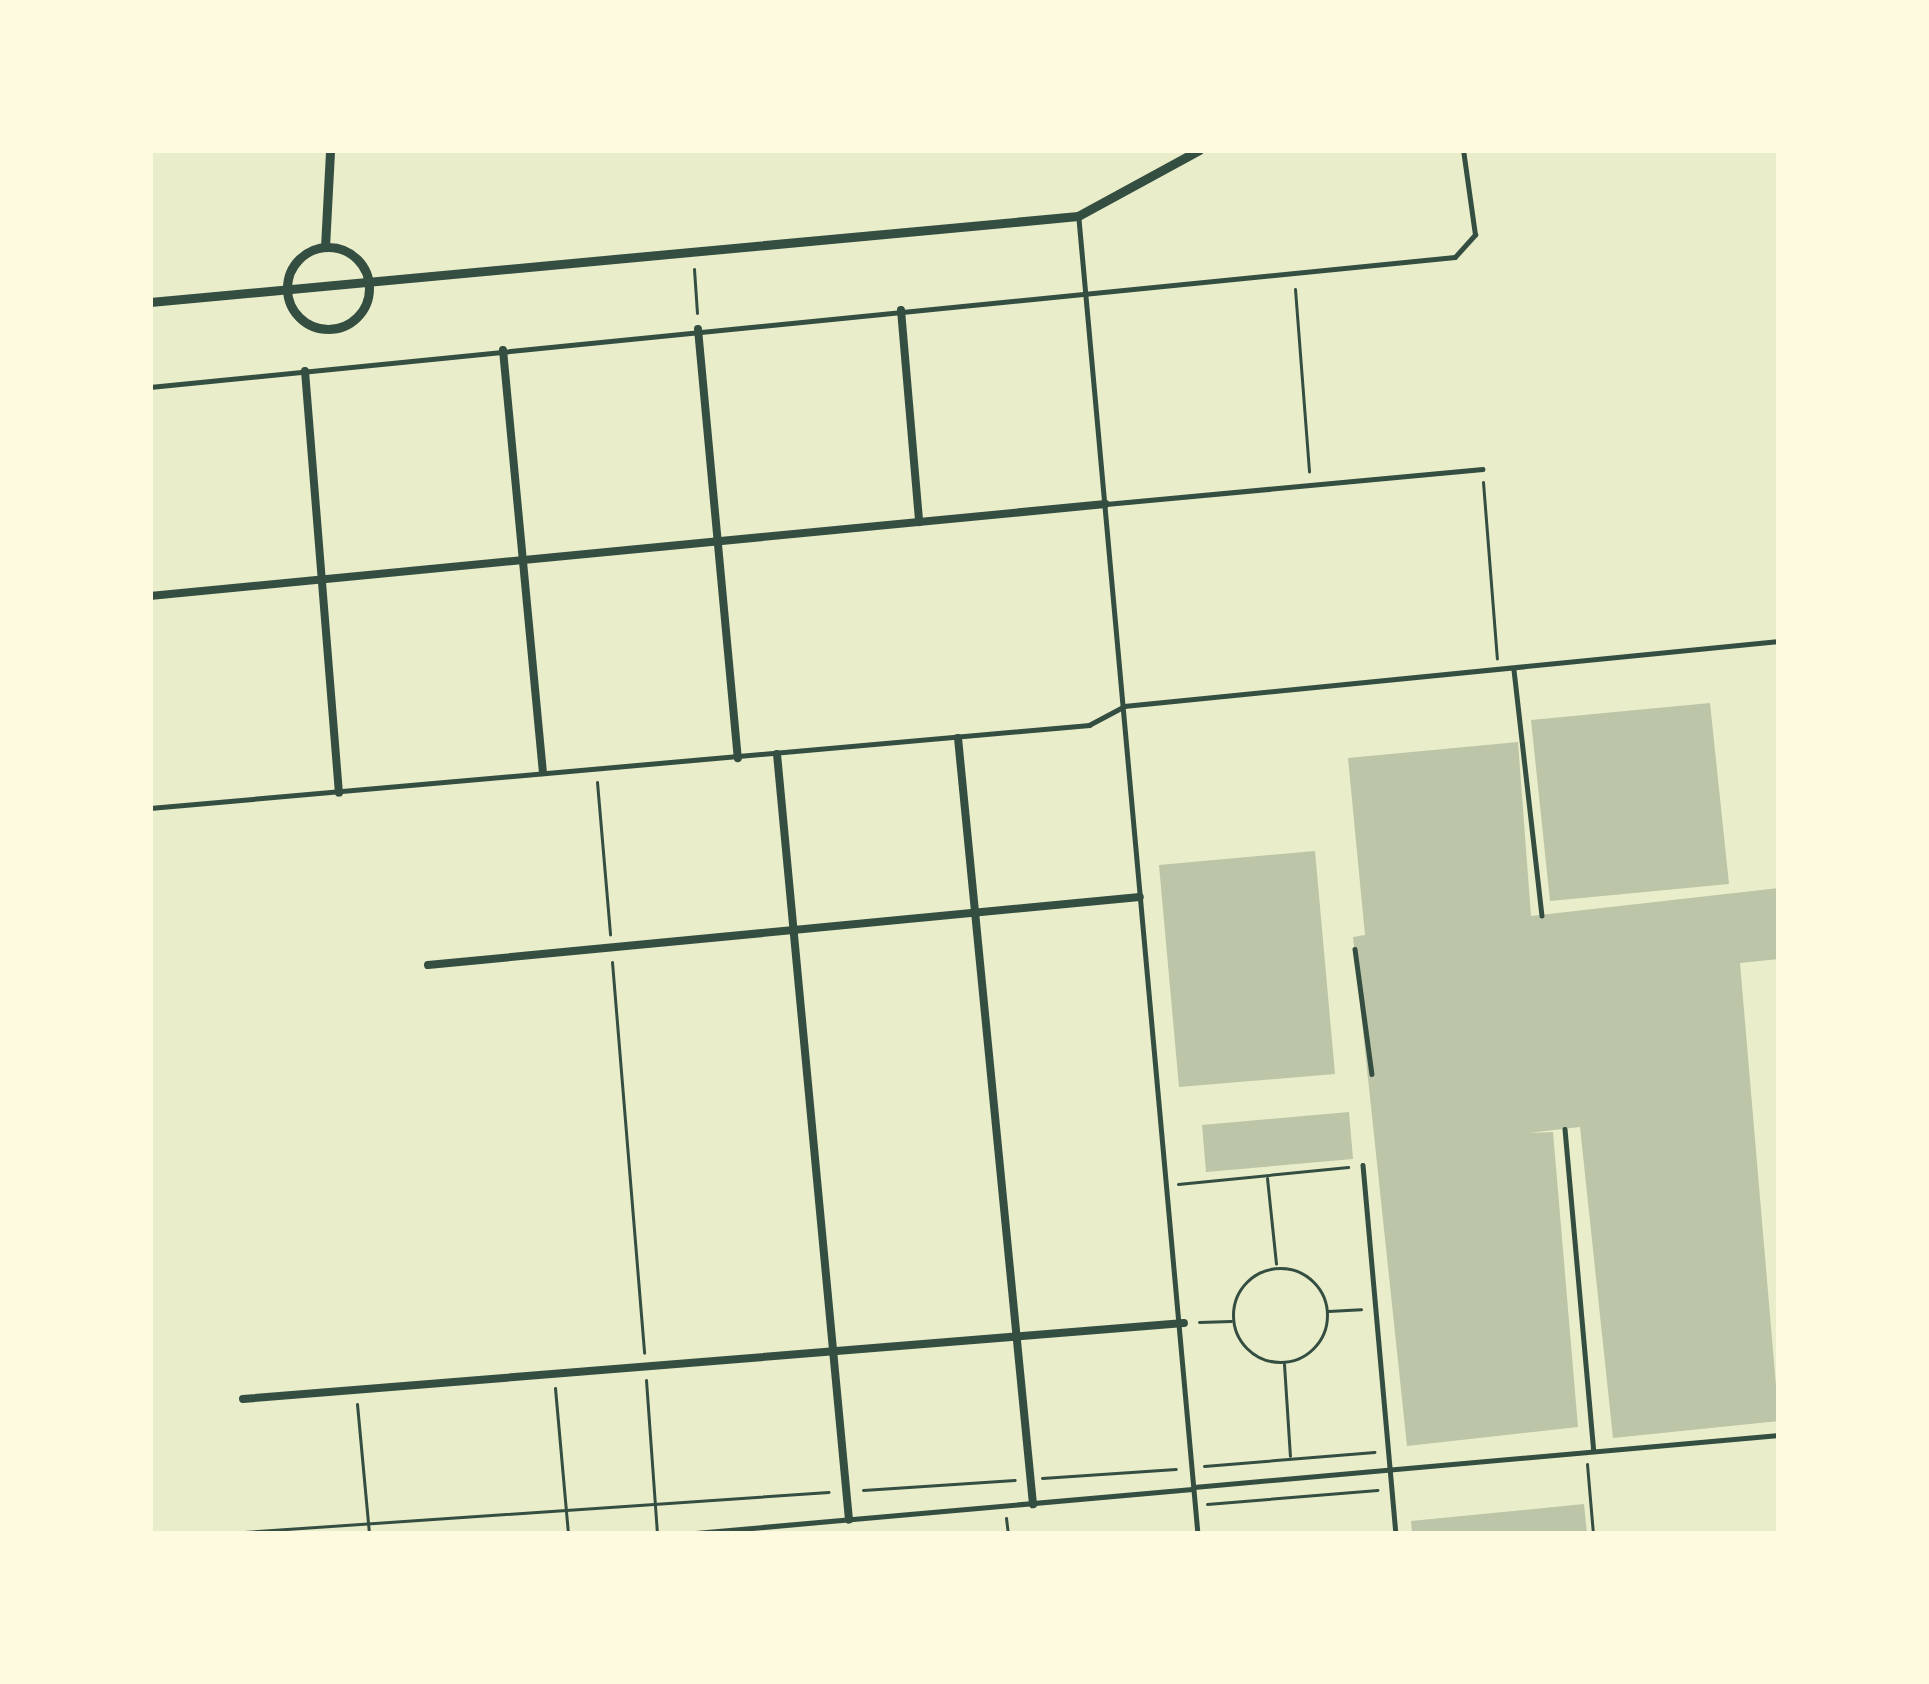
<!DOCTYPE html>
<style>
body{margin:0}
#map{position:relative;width:1929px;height:1684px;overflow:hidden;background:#e9edc9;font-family:"Alegreya Sans",sans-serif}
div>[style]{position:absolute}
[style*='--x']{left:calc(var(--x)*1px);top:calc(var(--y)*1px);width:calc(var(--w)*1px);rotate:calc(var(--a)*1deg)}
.building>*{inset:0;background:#bcc5a7}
.path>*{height:3px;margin:-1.5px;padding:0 1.5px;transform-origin:1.5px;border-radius:1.5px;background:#344e41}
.path>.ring{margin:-1.5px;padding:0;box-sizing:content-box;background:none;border:3px solid #344e41;border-radius:50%}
.service>*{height:4.5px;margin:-2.25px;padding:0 2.25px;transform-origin:2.25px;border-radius:2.25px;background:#344e41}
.pedestrian>*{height:8px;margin:-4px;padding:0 4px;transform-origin:4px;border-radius:4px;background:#344e41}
.minor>*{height:9px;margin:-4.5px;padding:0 4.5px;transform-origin:4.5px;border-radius:4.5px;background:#344e41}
.minor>.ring{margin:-4.5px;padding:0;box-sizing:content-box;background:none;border:9px solid #344e41;border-radius:50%}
span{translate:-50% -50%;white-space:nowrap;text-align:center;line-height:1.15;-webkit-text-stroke:9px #fefae0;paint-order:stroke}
.frame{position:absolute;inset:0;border:153px solid #fefae0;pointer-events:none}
</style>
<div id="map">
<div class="building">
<div style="clip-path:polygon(1710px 703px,1729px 884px,1550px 901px,1531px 720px)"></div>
<div style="clip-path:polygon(1518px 742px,1531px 916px,1779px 888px,1779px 959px,1740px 963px,1779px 1421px,1613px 1438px,1580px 1127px,1528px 1133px,1553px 1132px,1578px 1427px,1407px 1446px,1353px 937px,1365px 935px,1348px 758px)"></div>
<div style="clip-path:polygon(1315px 851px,1335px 1074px,1179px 1087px,1159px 865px)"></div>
<div style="clip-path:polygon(1349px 1112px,1353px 1159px,1206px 1172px,1202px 1125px)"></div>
<div style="clip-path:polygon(1584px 1504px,1587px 1534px,1412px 1534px,1411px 1521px)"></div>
</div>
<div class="path">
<div style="--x:694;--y:269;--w:44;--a:86.1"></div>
<div style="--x:1295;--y:289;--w:183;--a:85.6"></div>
<div style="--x:1483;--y:482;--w:177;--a:85.5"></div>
<div style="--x:597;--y:782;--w:153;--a:85.1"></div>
<div style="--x:612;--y:962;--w:392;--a:85.3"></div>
<div style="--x:1267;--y:1178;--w:86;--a:84"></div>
<div style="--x:1178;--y:1184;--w:171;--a:-5.7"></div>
<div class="ring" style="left:1233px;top:1268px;width:91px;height:91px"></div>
<div style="--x:1328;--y:1311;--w:33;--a:-3"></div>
<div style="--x:1199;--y:1322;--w:32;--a:-2"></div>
<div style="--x:1284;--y:1364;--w:92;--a:86.3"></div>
<div style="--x:646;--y:1380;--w:154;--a:85.9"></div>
<div style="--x:555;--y:1388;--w:147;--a:84.9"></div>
<div style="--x:357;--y:1404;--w:131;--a:84.7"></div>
<div style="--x:1587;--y:1464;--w:70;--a:85.1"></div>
<div style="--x:1204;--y:1466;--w:171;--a:-4.7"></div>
<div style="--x:1042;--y:1478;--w:134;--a:-3.8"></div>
<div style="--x:863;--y:1490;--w:152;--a:-3.8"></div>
<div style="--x:1207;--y:1504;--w:171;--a:-4.7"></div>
<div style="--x:1006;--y:1518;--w:16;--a:83"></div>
<div style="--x:214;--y:1534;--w:616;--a:-3.91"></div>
</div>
<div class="service">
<div style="--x:1079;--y:219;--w:1320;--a:84.83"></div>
<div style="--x:150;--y:387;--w:1311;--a:-5.69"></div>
<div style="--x:1455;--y:257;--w:30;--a:-48"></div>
<div style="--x:1475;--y:235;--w:86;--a:-98"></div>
<div style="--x:1106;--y:504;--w:378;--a:-5.3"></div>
<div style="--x:1514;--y:670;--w:247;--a:83.5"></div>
<div style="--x:150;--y:808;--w:943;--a:-5.05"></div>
<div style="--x:1089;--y:725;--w:40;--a:-28"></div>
<div style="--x:1124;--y:706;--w:658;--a:-5.67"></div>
<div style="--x:1355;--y:949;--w:126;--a:82.3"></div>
<div style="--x:1565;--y:1129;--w:323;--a:84.9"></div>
<div style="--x:1363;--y:1165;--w:370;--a:84.9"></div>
<div style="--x:1194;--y:1487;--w:587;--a:-5.08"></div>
<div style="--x:684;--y:1534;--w:510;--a:-5.06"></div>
</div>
<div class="pedestrian">
<div style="--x:901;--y:310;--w:213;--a:85.1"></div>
<div style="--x:698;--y:329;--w:431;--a:84.7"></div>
<div style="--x:503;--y:350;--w:424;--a:84.6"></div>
<div style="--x:305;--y:371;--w:423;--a:85.4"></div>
<div style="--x:150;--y:596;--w:960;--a:-5.5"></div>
<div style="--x:958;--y:738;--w:770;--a:84.41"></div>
<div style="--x:777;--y:754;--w:769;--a:84.63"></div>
<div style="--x:428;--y:965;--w:715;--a:-5.46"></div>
<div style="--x:243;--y:1399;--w:944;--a:-4.62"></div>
</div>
<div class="minor">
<div class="ring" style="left:287px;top:247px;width:73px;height:73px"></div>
<div style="--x:325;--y:247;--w:97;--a:-87"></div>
<div style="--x:150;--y:302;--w:932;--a:-5.29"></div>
<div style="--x:1078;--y:216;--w:138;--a:-28.6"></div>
</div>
<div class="frame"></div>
</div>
